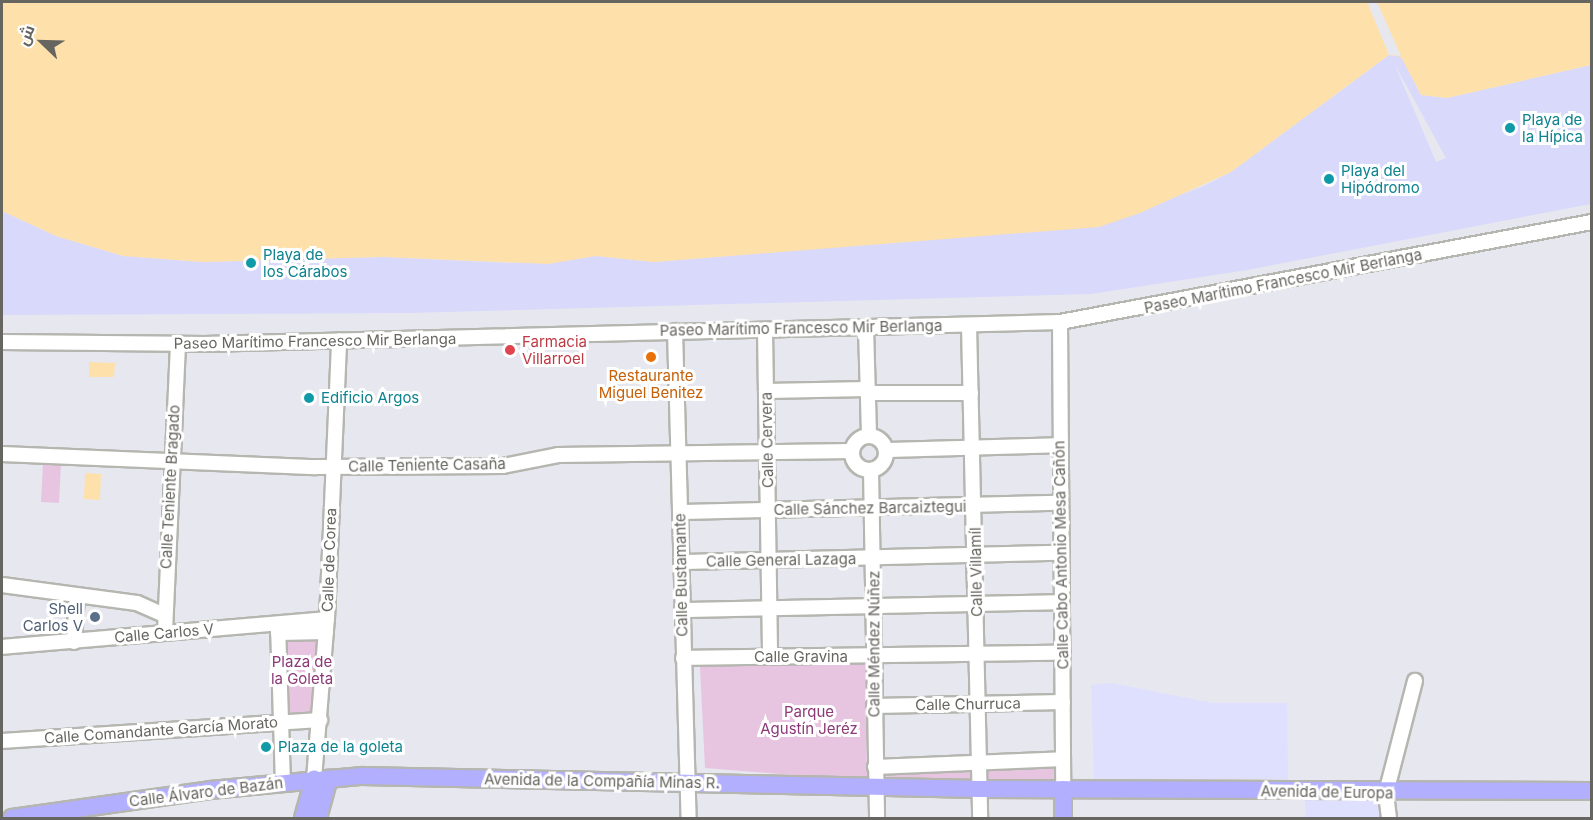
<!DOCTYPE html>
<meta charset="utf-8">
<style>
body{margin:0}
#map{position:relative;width:1593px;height:820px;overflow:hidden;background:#e7e7f0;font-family:Inter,Cairo,sans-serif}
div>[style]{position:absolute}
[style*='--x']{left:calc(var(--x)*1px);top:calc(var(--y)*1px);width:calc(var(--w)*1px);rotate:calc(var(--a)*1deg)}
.commercial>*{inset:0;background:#dfe0fe}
.green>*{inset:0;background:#e7c5e0}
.sand>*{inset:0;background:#d8d9fb}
.water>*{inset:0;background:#fee0aa}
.pier>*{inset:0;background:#e7e7f0}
.roads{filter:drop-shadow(2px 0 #b6b6b0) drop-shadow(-2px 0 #b6b6b0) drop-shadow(0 2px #b6b6b0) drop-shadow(0 -2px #b6b6b0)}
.minor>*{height:14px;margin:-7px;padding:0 7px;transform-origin:7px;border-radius:7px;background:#fff}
.minor>.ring{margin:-7px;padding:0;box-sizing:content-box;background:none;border:14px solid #fff;border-radius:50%}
.major>*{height:16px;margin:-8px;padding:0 8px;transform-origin:8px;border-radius:8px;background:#b2affe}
.dots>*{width:16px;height:16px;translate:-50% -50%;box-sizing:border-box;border:3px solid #fff;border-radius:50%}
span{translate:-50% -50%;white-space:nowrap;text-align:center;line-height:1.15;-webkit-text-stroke:6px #fff;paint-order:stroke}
.culture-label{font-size:15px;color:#0d838f}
.left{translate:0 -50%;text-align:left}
.street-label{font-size:15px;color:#67655f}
.health-label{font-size:15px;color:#be3a42}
.food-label{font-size:15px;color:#c56008}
.service-label{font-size:15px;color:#4e5e75}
.right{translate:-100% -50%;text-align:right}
.park-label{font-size:15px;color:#8c3977}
.frame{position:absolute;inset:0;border:3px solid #67655f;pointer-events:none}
.north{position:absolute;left:12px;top:12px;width:60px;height:60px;-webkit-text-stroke:4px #fff;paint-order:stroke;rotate:293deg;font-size:16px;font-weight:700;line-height:24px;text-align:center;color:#67655f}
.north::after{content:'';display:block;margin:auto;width:21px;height:27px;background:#67655f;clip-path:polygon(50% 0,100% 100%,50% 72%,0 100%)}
</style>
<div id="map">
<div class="commercial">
<div style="clip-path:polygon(1111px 683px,1213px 703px,1287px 703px,1288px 779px,1094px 779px,1091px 685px)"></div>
<div style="clip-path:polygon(1305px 800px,1382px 800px,1382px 818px,1306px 818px)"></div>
</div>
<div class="green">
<div style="clip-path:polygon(43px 463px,61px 464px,59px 503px,41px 502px)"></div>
<div style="clip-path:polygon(323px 634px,318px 719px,285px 718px,281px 636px)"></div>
<div style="clip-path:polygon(865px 660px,867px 781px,705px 768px,700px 667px)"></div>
<div style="clip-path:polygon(1058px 768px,1058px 780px,986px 780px,986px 769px)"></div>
<div style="clip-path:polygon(974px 769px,974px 781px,887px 780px,887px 771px)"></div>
</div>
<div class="sand">
<div style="clip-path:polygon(evenodd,1389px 55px,1401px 56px,1421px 95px,1447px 98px,1591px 65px,1591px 204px,1247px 270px,1091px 294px,408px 313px,2px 315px,2px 211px,56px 236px,123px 256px,203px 262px,383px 257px,511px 263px,596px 256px,654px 262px,943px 238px,1180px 195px,1204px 186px,1231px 172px,1389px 55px,1394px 63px,1446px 158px,1436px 162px,1394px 63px)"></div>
</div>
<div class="water">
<div style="clip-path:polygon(2px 2px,1591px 2px,1591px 65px,1447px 98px,1421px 95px,1401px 57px,1389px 55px,1231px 172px,1140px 213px,1099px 227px,654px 262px,596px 256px,548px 264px,383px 257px,203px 262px,123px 256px,56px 236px,2px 211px)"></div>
<div style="clip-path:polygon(89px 362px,115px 363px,114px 377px,89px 377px)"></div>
<div style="clip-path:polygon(85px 473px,101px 474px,100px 500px,84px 499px)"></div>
</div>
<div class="pier">
<div style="clip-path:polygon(1367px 2px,1377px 2px,1401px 56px,1389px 55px)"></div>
</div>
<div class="roads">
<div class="minor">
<div style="--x:1060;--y:322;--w:467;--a:89.6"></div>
<div style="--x:969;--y:325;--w:493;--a:88.7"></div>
<div style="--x:866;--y:327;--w:109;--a:88.4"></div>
<div style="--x:675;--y:331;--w:487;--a:88.4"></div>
<div style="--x:765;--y:331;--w:326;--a:89.1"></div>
<div style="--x:2;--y:342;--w:202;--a:0.6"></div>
<div style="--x:204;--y:344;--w:856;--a:-1.47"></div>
<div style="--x:1060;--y:322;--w:541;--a:-10.65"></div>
<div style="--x:766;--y:391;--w:102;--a:-1.1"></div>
<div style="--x:868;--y:393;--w:103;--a:0"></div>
<div class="ring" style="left:852px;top:436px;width:20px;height:20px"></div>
<div style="--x:886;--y:450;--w:174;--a:-1.6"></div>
<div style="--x:2;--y:454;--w:314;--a:2.4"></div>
<div style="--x:316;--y:467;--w:187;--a:-0.3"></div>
<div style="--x:503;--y:466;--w:56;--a:-11.3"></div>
<div style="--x:558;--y:455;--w:294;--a:-0.8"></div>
<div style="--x:871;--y:470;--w:348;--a:89"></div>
<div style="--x:680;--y:512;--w:381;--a:-1.4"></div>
<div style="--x:681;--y:562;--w:380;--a:-1.4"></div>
<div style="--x:2;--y:585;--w:136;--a:7.6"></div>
<div style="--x:137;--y:603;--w:30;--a:24"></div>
<div style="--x:682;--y:610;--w:380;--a:-1.2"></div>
<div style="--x:278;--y:625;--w:157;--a:88.2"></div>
<div style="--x:165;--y:631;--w:287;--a:-87.4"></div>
<div style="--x:278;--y:633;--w:48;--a:-1.2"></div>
<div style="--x:74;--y:642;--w:46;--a:-86.3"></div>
<div style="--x:2;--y:647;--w:326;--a:-4.9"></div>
<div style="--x:683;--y:658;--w:380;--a:-0.8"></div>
<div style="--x:874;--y:706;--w:189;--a:-1.2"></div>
<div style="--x:2;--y:741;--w:319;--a:-3.8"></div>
<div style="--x:875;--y:767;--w:188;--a:-2.4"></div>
<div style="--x:314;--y:779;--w:161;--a:-85.4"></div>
<div style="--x:327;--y:619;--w:279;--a:-87.5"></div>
<div style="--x:1389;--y:818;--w:25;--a:-97"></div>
<div style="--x:1386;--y:793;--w:116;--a:-75.5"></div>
</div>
<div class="major">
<div style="--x:1063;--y:789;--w:29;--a:90"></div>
<div style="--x:12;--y:818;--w:200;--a:-8"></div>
<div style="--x:210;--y:790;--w:153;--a:-5.3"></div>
<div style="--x:362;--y:776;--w:618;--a:1.21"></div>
<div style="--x:980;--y:789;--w:612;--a:0.19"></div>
<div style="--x:303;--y:818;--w:41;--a:-74.2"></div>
<div style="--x:318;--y:818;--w:41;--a:-74.6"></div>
</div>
</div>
<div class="dots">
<div style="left:1510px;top:128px;background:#0f9aa8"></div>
<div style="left:1329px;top:179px;background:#0f9aa8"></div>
<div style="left:251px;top:263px;background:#0f9aa8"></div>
<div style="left:510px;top:350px;background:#e0444e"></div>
<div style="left:651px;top:357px;background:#e8710a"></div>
<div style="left:309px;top:398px;background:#0f9aa8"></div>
<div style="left:95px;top:617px;background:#5c6f8a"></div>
<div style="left:266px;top:747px;background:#0f9aa8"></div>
</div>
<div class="culture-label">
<span class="left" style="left:1522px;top:128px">Playa de<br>la Hípica</span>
<span class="left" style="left:1341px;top:179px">Playa del<br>Hipódromo</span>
<span class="left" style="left:263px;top:263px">Playa de<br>los Cárabos</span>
<span class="left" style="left:321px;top:398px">Edificio Argos</span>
<span class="left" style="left:278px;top:747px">Plaza de la goleta</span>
</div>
<div class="street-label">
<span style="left:1283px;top:281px;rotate:-11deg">Paseo Marítimo Francesco Mir Berlanga</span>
<span style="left:801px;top:328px;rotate:-1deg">Paseo Marítimo Francesco Mir Berlanga</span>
<span style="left:315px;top:341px;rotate:-1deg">Paseo Marítimo Francesco Mir Berlanga</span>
<span style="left:767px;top:440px;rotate:-91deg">Calle Cervera</span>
<span style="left:427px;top:465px;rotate:-1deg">Calle Teniente Casaña</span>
<span style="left:170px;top:487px;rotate:-87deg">Calle Teniente Bragado</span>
<span style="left:870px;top:508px;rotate:-1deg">Calle Sánchez Barcaiztegui</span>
<span style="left:1061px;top:555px;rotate:-91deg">Calle Cabo Antonio Mesa Cañón</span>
<span style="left:329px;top:560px;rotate:-88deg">Calle de Corea</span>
<span style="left:781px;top:560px;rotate:-1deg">Calle General Lazaga</span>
<span style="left:976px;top:572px;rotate:-91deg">Calle Villamíl</span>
<span style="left:681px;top:575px;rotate:-91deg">Calle Bustamante</span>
<span style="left:164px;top:633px;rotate:-5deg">Calle Carlos V</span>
<span style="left:874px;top:644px;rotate:-90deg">Calle Méndez Núñez</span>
<span style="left:801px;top:657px">Calle Gravina</span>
<span style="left:968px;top:704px;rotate:-1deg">Calle Churruca</span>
<span style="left:161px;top:730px;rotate:-4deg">Calle Comandante García Morato</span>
<span style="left:602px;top:781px;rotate:1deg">Avenida de la Compañía Minas R.</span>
<span style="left:206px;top:792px;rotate:-7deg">Calle Álvaro de Bazán</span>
<span style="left:1327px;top:792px;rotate:1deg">Avenida de Europa</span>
</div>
<div class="health-label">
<span class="left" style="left:522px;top:350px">Farmacia<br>Villarroel</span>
</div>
<div class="food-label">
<span style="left:651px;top:384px">Restaurante<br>Miguel Benitez</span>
</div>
<div class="service-label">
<span class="right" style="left:83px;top:617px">Shell<br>Carlos V</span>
</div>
<div class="park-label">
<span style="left:302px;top:670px">Plaza de<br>la Goleta</span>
<span style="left:809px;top:720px">Parque<br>Agustín Jeréz</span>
</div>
<div class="frame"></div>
<div class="north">ش</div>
</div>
